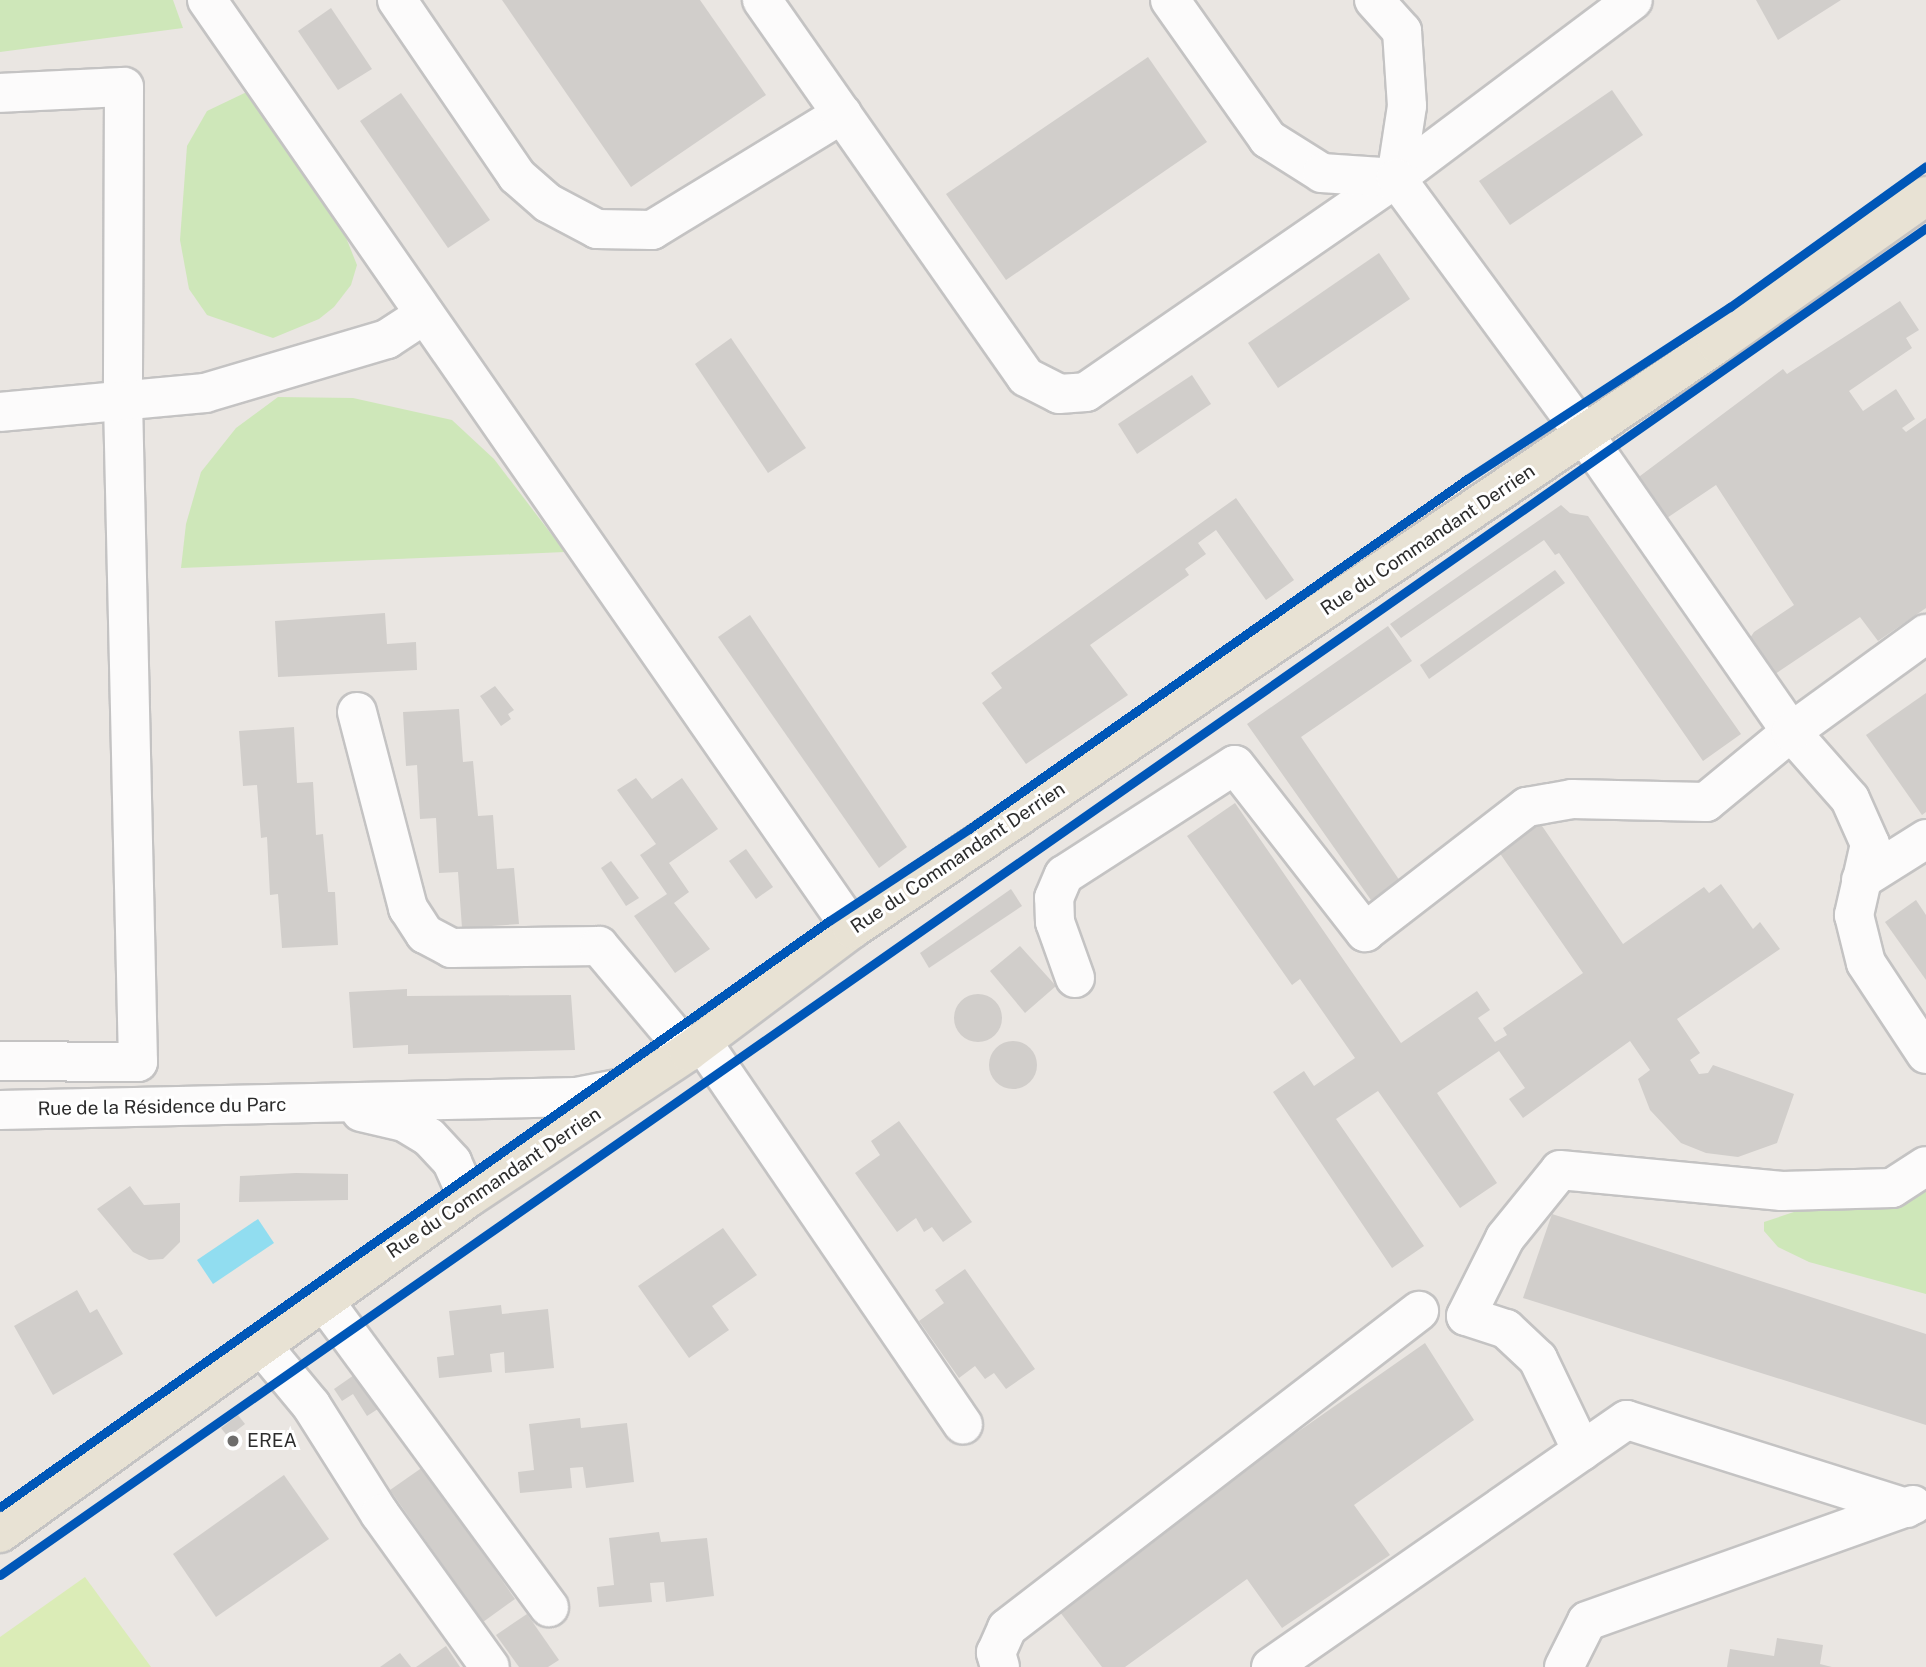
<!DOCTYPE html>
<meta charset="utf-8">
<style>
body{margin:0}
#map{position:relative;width:1926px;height:1667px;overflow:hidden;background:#eae6e2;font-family:"Public Sans",sans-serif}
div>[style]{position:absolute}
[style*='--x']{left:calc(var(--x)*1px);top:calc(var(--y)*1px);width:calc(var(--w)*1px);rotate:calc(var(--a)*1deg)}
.green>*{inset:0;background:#cee7b9}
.pitch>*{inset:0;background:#dbecb7}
.water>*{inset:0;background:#91ddf0}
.building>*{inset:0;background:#d1cecb}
.round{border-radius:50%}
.roads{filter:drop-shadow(2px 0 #c4c3c3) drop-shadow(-2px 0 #c4c3c3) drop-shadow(0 2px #c4c3c3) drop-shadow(0 -2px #c4c3c3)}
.minor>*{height:38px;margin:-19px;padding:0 19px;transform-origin:19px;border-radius:19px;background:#fcfbfb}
.major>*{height:38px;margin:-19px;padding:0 19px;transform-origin:19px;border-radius:19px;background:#e8e2d4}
.cycleway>*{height:9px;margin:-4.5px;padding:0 4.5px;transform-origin:4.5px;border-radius:4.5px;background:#0057b8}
.dots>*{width:19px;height:19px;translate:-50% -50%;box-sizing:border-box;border:4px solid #fff;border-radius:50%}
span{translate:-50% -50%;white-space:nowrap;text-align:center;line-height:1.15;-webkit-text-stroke:6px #fff;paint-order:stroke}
.street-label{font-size:19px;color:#2c2c2c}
.poi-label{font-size:19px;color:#2c2c2c}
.left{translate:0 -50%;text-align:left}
</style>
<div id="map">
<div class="green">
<div style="clip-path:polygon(0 0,173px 0,183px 28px,0 52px)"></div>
<div style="clip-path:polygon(253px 89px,341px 225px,357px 265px,351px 285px,334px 307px,319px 319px,273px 338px,207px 315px,189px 289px,180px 240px,187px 146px,207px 111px)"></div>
<div style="clip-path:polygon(278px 397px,353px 398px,452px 420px,494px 459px,565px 552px,181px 568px,186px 524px,201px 472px,236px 428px)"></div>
<div style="clip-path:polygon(1926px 1185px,1926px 1294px,1809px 1262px,1778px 1247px,1764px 1231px,1764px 1222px,1818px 1204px)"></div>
</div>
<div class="pitch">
<div style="clip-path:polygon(85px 1577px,151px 1667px,0 1667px,0 1637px)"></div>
</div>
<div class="water">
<div style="clip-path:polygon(258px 1219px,274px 1243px,213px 1284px,197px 1260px)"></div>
</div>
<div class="building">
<div style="clip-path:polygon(502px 0,700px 0,766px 95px,631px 187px)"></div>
<div style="clip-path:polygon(1756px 0,1841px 0,1778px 40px)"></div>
<div style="clip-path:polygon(331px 8px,372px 69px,338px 90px,298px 31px)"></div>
<div style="clip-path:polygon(1148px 57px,1207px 142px,1006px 280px,946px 194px)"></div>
<div style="clip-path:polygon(1612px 90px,1643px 135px,1510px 225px,1479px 181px)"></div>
<div style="clip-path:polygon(401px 93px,490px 220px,448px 248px,360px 121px)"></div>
<div style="clip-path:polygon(1379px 253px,1410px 299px,1278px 388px,1248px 343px)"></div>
<div style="clip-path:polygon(1900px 301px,1919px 330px,1906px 338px,1912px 348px,1849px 391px,1863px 411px,1896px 389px,1915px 419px,1902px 428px,1906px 432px,1926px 418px,1926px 608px,1878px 641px,1860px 617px,1769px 678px,1746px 644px,1754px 632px,1794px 605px,1716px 485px,1655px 526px,1628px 485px,1783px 369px,1787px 374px)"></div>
<div style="clip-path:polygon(731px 338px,806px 448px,768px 473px,695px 364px)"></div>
<div style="clip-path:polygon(1192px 375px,1211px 404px,1137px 454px,1118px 424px)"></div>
<div style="clip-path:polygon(1236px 498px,1294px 580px,1266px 600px,1216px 530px,1198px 543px,1206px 554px,1185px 569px,1189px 575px,1090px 645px,1128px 695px,1026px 764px,982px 703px,1002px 688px,991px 673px)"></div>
<div style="clip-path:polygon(1561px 505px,1570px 513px,1588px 516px,1741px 734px,1703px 761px,1559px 553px,1555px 555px,1544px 540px,1401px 638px,1390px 624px)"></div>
<div style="clip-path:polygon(1555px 570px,1565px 583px,1429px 679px,1420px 665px)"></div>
<div style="clip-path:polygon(385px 613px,387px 644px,416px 642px,417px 670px,278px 677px,275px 621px)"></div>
<div style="clip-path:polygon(750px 615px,907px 847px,879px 868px,718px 637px)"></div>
<div style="clip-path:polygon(1388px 626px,1412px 661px,1301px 737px,1400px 881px,1371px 900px,1247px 724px)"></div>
<div style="clip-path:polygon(495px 686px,514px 710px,508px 714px,511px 719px,501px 726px,480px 696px)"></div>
<div style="clip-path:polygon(1926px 693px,1926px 812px,1922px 815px,1866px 735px)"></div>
<div style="clip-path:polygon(459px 709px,463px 762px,473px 761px,478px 816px,493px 815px,497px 869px,514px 868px,519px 924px,462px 928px,458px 872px,439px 873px,436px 818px,420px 819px,417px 765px,406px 766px,403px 712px)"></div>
<div style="clip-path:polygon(294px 727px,297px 783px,313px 782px,316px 835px,323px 834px,328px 892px,335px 892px,338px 945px,282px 948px,278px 894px,270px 895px,267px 837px,261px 838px,257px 785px,243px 786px,239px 731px)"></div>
<div style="clip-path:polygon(636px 778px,652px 799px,682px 778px,718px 829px,669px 863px,689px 892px,674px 903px,710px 949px,675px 973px,634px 916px,667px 894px,640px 855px,656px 844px,617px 790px)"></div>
<div style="clip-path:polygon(1235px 803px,1401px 1043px,1477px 991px,1490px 1010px,1478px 1018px,1495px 1042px,1507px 1035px,1503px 1028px,1583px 973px,1499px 852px,1540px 823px,1623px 944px,1704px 887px,1709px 893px,1721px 884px,1753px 929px,1760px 922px,1780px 949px,1677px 1019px,1700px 1053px,1690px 1060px,1699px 1074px,1708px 1073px,1713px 1065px,1794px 1094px,1777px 1143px,1738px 1157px,1706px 1153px,1681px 1143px,1650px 1110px,1638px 1079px,1650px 1070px,1630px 1041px,1523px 1118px,1509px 1099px,1525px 1088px,1499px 1051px,1437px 1093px,1497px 1183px,1460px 1208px,1378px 1091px,1336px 1119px,1424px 1246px,1392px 1268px,1273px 1092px,1304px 1071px,1314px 1086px,1355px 1058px,1300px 979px,1292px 985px,1187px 836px)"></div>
<div style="clip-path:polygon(746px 849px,773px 887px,756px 899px,729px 861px)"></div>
<div style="clip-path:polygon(611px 861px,639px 898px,626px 906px,601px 868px)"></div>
<div style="clip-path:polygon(1011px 889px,1022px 906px,929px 968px,920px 953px)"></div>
<div style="clip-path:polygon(1916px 900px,1926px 915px,1926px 980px,1885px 922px)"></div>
<div style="clip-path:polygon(1020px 946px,1056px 986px,1025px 1013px,990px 971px)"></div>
<div style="clip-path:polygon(407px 989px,407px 996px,571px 995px,575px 1050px,408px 1054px,408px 1045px,353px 1048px,349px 992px)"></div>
<div class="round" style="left:954px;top:994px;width:48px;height:48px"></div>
<div class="round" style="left:989px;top:1041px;width:48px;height:48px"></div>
<div style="clip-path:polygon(899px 1121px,972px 1222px,943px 1242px,932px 1227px,924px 1232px,916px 1218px,897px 1232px,855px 1173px,880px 1155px,871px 1141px)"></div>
<div style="clip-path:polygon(296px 1173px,348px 1174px,348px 1200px,239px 1202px,240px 1176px)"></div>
<div style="clip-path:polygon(130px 1186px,144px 1205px,180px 1203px,180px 1242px,163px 1259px,149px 1260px,133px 1252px,97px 1209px)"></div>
<div style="clip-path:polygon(1552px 1214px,1926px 1334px,1926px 1425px,1523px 1298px)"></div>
<div style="clip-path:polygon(723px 1228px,757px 1275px,712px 1306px,729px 1330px,689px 1358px,638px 1286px)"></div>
<div style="clip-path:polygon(965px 1269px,1035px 1369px,1006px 1389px,994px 1373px,985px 1379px,975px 1366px,959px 1378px,919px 1321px,944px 1303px,935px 1290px)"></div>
<div style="clip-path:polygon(77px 1290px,90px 1313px,97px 1309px,123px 1354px,53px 1395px,14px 1326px)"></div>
<div style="clip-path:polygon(501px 1305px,502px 1314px,548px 1309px,554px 1368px,505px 1373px,504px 1352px,490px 1354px,492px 1372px,439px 1378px,437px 1357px,454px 1355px,449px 1311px)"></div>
<div style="clip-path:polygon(1425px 1343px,1474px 1420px,1354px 1505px,1390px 1555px,1282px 1628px,1247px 1579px,1125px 1667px,1102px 1667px,1053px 1603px)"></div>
<div style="clip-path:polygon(357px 1373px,381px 1407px,367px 1416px,353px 1394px,342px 1401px,334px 1389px)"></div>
<div style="clip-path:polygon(238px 1415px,245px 1424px,228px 1437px,221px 1428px)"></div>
<div style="clip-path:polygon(580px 1418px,581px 1428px,627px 1423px,634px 1482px,586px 1488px,583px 1467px,570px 1468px,572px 1488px,520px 1493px,518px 1472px,534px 1470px,529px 1424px)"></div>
<div style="clip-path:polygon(423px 1467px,515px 1599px,483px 1622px,390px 1490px)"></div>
<div style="clip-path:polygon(284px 1475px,329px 1539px,216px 1617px,173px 1554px)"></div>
<div style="clip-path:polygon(659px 1532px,661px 1542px,707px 1538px,714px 1596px,666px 1602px,664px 1582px,650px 1583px,652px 1602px,599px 1607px,597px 1587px,614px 1585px,609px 1538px)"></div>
<div style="clip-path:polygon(527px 1614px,559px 1660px,548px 1667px,519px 1667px,496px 1635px)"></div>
<div style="clip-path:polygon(1777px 1638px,1823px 1645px,1820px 1664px,1832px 1667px,1727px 1667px,1730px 1649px,1774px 1656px)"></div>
<div style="clip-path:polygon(446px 1646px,460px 1667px,416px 1667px)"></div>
<div style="clip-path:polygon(400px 1653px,411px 1667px,380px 1667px)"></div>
</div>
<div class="roads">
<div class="minor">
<div style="--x:207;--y:0;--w:1131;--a:55.23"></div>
<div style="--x:397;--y:0;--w:213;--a:55.7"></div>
<div style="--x:517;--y:176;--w:41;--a:41.1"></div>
<div style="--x:548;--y:203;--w:55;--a:28"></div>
<div style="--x:597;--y:229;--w:55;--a:1"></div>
<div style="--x:652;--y:230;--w:223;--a:-31.4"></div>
<div style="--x:762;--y:0;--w:460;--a:55"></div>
<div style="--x:1026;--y:377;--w:37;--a:27"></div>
<div style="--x:1059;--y:394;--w:27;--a:-4"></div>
<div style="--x:1086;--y:392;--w:377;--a:-34.6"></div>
<div style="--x:1396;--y:178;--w:296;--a:-36.9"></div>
<div style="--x:1170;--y:0;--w:170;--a:54.8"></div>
<div style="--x:1268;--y:139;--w:64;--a:32.2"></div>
<div style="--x:1322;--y:173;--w:74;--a:3.9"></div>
<div style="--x:1374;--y:0;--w:42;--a:47.9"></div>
<div style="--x:1402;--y:31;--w:75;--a:86.2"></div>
<div style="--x:1407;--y:106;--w:73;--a:98.7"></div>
<div style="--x:1396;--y:178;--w:318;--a:53.7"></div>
<div style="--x:1584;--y:434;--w:363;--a:55.2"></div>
<div style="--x:1791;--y:732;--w:89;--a:48.6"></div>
<div style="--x:1850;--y:799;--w:49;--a:66"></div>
<div style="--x:1870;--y:844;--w:73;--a:102.7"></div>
<div style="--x:1854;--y:915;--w:49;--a:76"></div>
<div style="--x:1866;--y:963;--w:109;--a:56.6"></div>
<div style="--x:0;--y:93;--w:124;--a:-2.8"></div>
<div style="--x:124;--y:87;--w:314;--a:90.2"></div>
<div style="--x:123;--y:401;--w:661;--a:88.7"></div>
<div style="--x:138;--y:1062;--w:138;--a:-179.6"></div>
<div style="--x:0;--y:412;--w:206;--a:-5.3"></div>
<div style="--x:205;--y:393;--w:190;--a:-16.5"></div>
<div style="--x:387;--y:339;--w:45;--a:-33.3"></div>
<div style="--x:357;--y:712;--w:203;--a:75.4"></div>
<div style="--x:408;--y:908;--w:31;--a:57"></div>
<div style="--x:425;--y:934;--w:30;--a:28"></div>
<div style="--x:451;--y:948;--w:148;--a:-0.8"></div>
<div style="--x:599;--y:946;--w:138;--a:50"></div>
<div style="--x:1861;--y:880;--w:77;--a:-32.2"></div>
<div style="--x:1075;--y:978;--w:59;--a:-109.7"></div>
<div style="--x:1055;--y:922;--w:24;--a:-92"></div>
<div style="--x:1054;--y:898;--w:25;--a:-67"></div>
<div style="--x:1064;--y:875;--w:203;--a:-32.8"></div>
<div style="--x:1235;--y:765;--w:212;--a:52.1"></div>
<div style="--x:1365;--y:932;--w:205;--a:-37.7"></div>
<div style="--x:1527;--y:807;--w:46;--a:-10.1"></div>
<div style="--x:1572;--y:799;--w:134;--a:1.3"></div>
<div style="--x:1706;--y:802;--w:110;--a:-39.5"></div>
<div style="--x:1791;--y:732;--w:167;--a:-36"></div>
<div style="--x:702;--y:1042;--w:463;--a:55.7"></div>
<div style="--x:0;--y:1110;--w:577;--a:-1.29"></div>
<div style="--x:577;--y:1097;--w:61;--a:-11.3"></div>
<div style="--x:361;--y:1112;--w:44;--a:13.1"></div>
<div style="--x:404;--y:1122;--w:29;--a:31"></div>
<div style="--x:429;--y:1137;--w:34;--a:47"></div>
<div style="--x:452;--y:1162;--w:39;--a:66"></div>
<div style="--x:324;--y:1301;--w:380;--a:53.7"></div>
<div style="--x:262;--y:1346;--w:77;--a:50.3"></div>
<div style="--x:311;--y:1405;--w:129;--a:57.7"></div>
<div style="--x:380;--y:1514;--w:188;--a:54.3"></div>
<div style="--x:1582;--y:1451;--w:102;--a:-115.6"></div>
<div style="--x:1538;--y:1359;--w:44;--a:-136.8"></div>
<div style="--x:1506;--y:1329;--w:42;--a:-162"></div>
<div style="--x:1466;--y:1316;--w:87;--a:-63.4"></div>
<div style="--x:1505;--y:1238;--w:87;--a:-51"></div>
<div style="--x:1560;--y:1170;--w:223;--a:5.4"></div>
<div style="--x:1782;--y:1191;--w:110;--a:-1.6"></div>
<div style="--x:1892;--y:1188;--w:40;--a:-32.9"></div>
<div style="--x:1000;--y:1667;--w:15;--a:-106"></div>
<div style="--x:996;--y:1653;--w:27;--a:-66"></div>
<div style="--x:1007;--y:1628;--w:520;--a:-37.58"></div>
<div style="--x:1271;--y:1667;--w:433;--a:-34.8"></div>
<div style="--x:1627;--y:1420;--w:293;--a:17.5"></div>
<div style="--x:1564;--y:1667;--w:51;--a:-63.4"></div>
<div style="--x:1587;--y:1621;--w:346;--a:-19.6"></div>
</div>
<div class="major">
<div style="--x:0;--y:1533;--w:576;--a:-35.6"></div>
<div style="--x:468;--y:1198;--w:264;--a:-33.6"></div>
<div style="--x:688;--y:1052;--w:205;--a:-36.9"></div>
<div style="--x:852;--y:929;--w:1044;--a:-34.07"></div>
<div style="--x:1717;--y:344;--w:256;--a:-35.3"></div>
</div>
</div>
<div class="cycleway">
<div style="--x:0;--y:1507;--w:1015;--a:-35.26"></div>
<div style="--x:829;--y:921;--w:168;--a:-33.3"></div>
<div style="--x:969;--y:829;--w:609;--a:-35.1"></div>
<div style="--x:1467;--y:479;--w:314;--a:-33.2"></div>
<div style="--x:1730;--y:307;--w:241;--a:-35.7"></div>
<div style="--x:0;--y:1575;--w:2350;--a:-34.97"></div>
</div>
<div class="dots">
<div style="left:233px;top:1441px;background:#6e6d6c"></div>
</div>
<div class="street-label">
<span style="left:1428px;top:540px;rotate:-34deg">Rue du Commandant Derrien</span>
<span style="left:958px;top:858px;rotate:-34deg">Rue du Commandant Derrien</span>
<span style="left:162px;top:1107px;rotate:-1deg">Rue de la Résidence du Parc</span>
<span style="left:494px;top:1183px;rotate:-34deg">Rue du Commandant Derrien</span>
</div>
<div class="poi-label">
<span class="left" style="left:247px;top:1441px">EREA</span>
</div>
</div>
